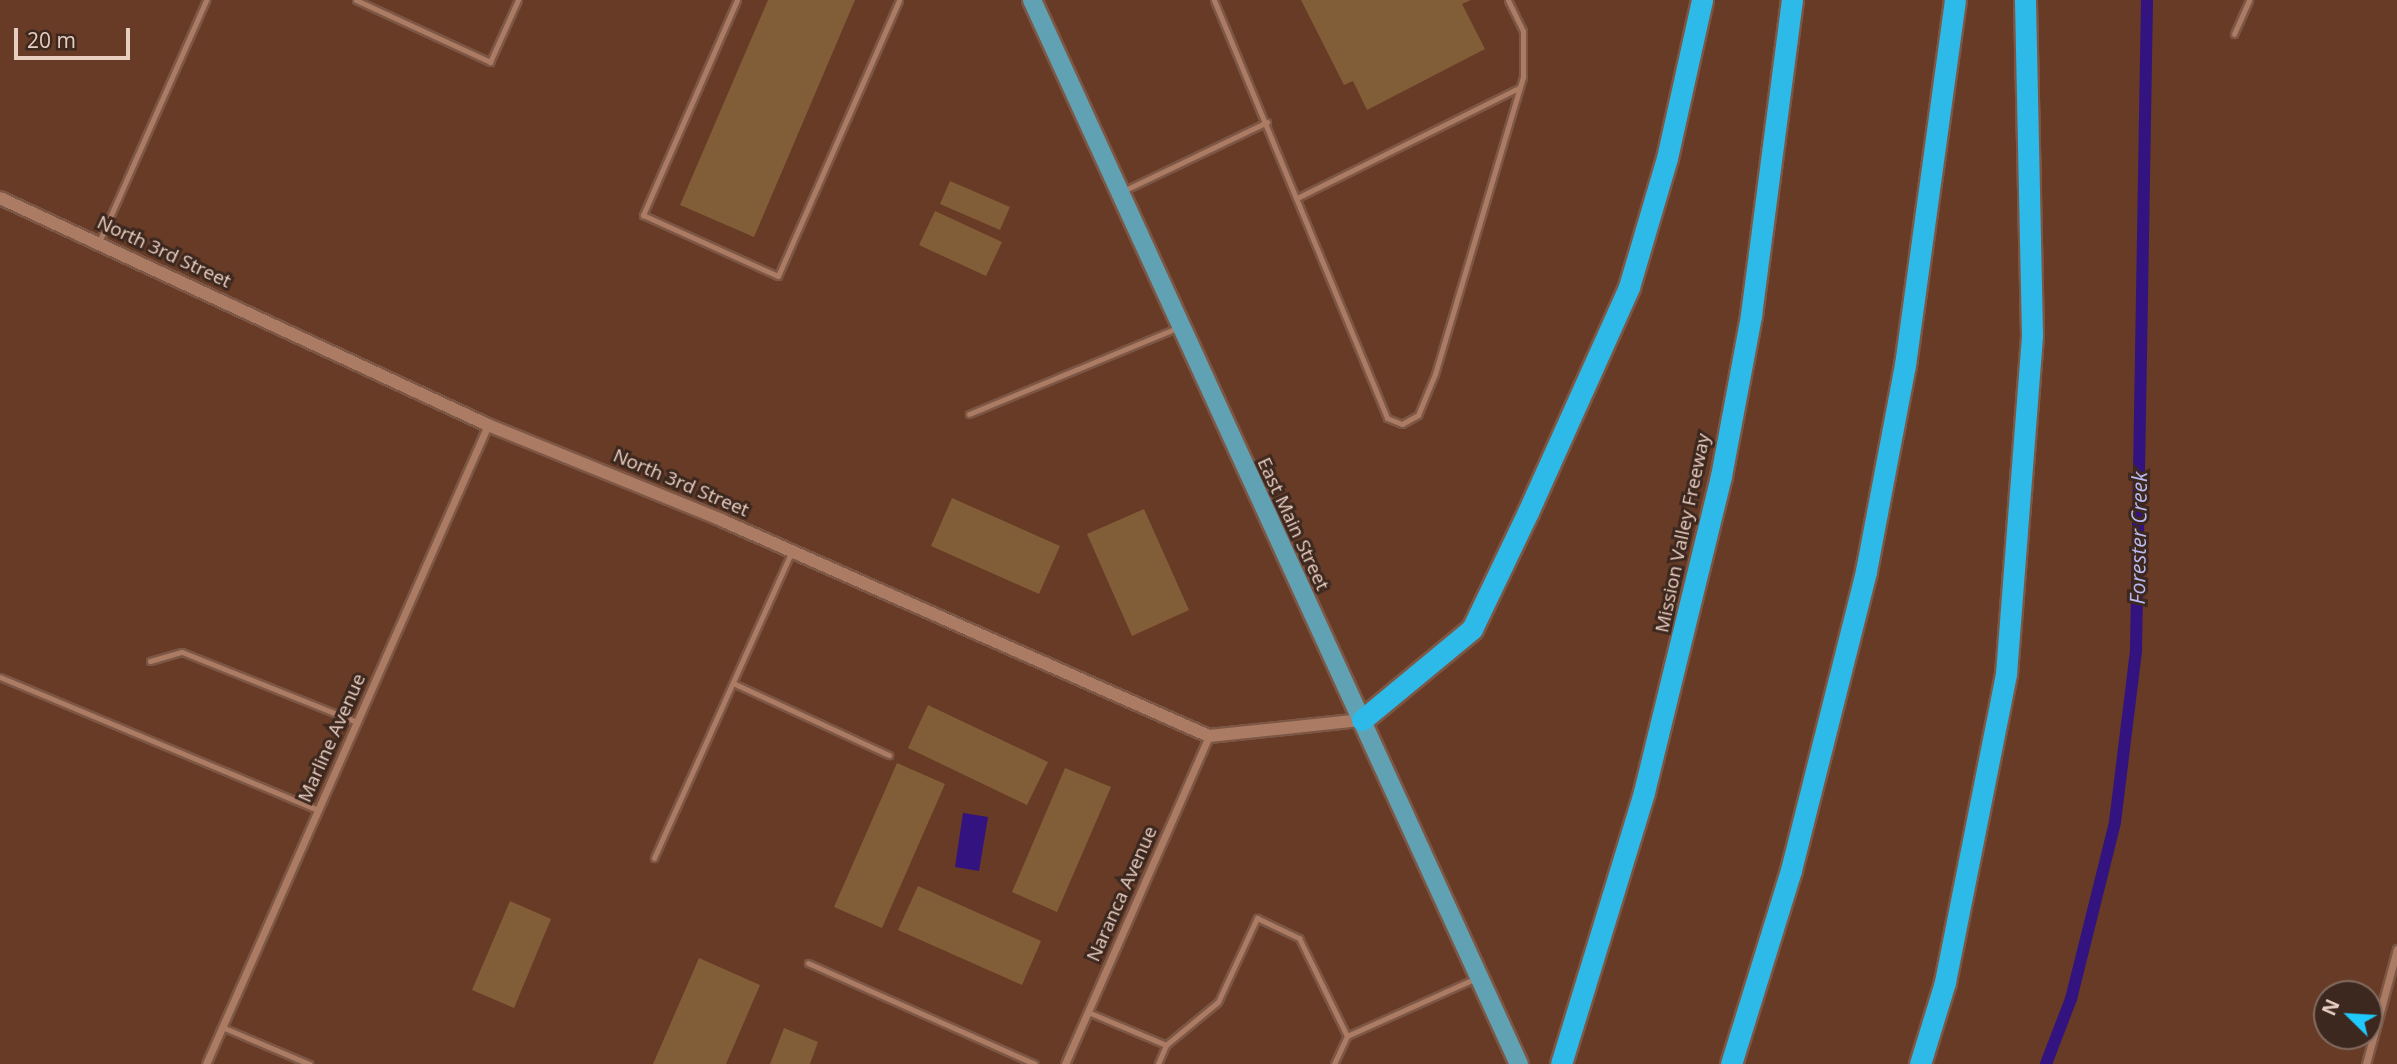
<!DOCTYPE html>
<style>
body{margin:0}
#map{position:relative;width:2397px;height:1064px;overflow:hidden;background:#673b25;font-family:"Open Sans",sans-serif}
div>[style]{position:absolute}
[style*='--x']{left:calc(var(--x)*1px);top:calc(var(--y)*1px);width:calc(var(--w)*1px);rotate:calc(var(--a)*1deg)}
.water>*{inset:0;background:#33137f}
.stream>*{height:12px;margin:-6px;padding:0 6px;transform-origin:6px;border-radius:6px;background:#33137f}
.building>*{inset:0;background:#825e38}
.roads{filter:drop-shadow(2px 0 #7d5745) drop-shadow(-2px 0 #7d5745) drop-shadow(0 2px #7d5745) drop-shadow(0 -2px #7d5745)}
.service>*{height:5px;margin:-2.5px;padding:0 2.5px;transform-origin:2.5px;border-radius:2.5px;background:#ac7b64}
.minor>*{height:7px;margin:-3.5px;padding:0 3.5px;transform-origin:3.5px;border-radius:3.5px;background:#ac7b64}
.tertiary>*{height:12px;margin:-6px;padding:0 6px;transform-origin:6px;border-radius:6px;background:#ac7b64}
.primary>*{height:18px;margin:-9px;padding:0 9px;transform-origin:9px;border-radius:9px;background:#60a1b3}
.motorway>*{height:21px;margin:-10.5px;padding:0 10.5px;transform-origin:10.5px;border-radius:10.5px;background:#2dbae8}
span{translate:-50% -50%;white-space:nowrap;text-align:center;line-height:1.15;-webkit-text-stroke:6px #3d281f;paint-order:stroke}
.street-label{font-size:19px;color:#e9cdc1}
.water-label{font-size:21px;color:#bbbaf1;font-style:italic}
.north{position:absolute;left:2313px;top:980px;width:70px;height:70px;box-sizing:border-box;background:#3d281f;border:2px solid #826a60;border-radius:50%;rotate:294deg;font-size:19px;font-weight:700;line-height:28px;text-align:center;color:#e9cdc1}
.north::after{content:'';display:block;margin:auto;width:24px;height:32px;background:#20c9fd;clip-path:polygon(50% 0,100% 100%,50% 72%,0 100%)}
.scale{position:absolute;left:14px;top:28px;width:116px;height:32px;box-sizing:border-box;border:4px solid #e9cdc1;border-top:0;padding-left:9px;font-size:21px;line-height:24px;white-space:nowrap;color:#e9cdc1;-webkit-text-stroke:5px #3d281f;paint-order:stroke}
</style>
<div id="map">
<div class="water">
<div style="clip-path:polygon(963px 813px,988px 817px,979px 871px,955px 867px)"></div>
</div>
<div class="stream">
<div style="--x:2046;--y:1064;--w:70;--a:-69"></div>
<div style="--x:2071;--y:999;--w:182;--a:-76"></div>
<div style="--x:2115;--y:822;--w:173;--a:-83"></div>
<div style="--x:2136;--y:650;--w:650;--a:-89.03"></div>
</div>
<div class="building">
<div style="clip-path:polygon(768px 0,855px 0,754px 237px,680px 205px)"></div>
<div style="clip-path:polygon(1301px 0,1471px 0,1462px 4px,1485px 49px,1367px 110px,1353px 81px,1344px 85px)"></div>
<div style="clip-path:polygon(950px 181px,1010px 207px,1000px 230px,940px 204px)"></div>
<div style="clip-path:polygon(935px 211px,1002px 242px,986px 276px,919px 245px)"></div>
<div style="clip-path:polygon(952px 498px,1060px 546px,1039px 594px,931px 546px)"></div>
<div style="clip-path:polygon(1144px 509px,1189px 610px,1132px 636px,1087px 534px)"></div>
<div style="clip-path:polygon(928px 705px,1048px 762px,1027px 805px,908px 748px)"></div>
<div style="clip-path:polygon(897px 763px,945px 784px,882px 928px,834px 907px)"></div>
<div style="clip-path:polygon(1065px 768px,1111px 787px,1057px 912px,1012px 892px)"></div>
<div style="clip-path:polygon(918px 886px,1041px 941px,1022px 985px,898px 930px)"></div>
<div style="clip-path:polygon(510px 901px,551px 919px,514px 1008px,472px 990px)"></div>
<div style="clip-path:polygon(699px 958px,760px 985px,726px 1064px,653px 1064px)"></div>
<div style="clip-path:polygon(784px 1028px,818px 1042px,810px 1064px,770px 1064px)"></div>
</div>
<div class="roads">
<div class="service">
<div style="--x:356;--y:0;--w:148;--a:24.8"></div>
<div style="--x:490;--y:62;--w:68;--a:-65.7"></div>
<div style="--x:737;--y:0;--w:235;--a:113.6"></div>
<div style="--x:643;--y:215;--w:148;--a:24.3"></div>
<div style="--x:778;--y:276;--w:301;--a:-66.3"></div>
<div style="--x:1214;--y:0;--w:452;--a:67.5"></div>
<div style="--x:1387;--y:418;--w:16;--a:22"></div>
<div style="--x:1402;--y:424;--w:18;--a:-29"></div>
<div style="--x:1418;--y:415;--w:44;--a:-67.5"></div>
<div style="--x:1435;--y:374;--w:310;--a:-73.5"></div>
<div style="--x:1523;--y:77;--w:46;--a:-90"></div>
<div style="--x:1523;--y:31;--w:34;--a:-116"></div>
<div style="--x:2234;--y:34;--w:37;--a:-66"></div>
<div style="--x:1121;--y:192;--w:162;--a:-25.6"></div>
<div style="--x:1299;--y:197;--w:246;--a:-26.4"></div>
<div style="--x:99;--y:242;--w:265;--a:-66.1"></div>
<div style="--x:969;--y:414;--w:225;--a:-22.5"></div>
<div style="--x:150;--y:661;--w:33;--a:-16"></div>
<div style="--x:182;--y:652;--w:188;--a:21.8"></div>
<div style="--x:0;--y:677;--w:345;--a:22.7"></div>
<div style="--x:733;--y:683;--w:172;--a:24.8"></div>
<div style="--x:654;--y:858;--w:337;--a:-65.8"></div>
<div style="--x:808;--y:963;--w:248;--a:24"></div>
<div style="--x:1088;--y:1012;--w:85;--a:22.9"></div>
<div style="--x:1166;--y:1045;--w:21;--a:113"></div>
<div style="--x:222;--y:1027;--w:95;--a:23"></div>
<div style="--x:1166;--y:1045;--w:67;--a:-39.6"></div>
<div style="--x:1218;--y:1002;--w:93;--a:-65.1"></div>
<div style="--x:1257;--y:918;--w:47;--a:25.5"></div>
<div style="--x:1299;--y:938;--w:109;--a:63.9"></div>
<div style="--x:1334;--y:1064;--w:31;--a:-65"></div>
<div style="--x:1347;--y:1036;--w:141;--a:-24.2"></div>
</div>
<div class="minor">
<div style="--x:206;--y:1064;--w:698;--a:-66.19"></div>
<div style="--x:1065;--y:1064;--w:358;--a:-66.3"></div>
<div style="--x:2366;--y:1064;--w:119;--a:-74.9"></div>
</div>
<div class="tertiary">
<div style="--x:0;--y:198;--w:538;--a:24.95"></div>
<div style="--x:488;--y:425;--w:249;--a:22.1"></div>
<div style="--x:719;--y:519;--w:536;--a:23.89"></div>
<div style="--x:1209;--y:736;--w:154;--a:-6"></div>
</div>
<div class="primary">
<div style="--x:1032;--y:0;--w:1170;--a:65.41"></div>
</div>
<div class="motorway">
<div style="--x:1362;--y:720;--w:143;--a:-39.6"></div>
<div style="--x:1472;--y:629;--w:130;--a:-64.4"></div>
<div style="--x:1528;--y:512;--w:247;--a:-65.8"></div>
<div style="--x:1629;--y:287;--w:134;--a:-73.6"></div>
<div style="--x:1667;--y:158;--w:162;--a:-77.5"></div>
<div style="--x:1561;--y:1064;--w:284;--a:-73"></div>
<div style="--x:1644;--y:792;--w:325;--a:-76.3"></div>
<div style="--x:1721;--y:476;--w:164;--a:-79.4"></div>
<div style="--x:1751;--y:315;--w:318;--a:-82.6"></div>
<div style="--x:1731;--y:1064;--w:203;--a:-72.8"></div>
<div style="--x:1791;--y:870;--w:308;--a:-75.9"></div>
<div style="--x:1866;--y:571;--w:210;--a:-79.3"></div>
<div style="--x:1905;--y:365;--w:368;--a:-82.2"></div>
<div style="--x:1920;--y:1064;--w:86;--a:-73"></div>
<div style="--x:1945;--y:982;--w:314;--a:-78.8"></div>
<div style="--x:2006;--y:674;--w:340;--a:-85.6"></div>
<div style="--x:2032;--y:335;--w:335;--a:-91.2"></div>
</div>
</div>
<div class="street-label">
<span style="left:164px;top:252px;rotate:25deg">North 3rd Street</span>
<span style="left:681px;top:483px;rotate:23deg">North 3rd Street</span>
<span style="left:1293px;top:524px;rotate:65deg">East Main Street</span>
<span style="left:1683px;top:533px;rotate:-78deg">Mission Valley Freeway</span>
<span style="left:332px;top:738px;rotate:-66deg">Marline Avenue</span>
<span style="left:1122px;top:894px;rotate:-66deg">Naranca Avenue</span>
</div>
<div class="water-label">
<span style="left:2138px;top:538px;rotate:-89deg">Forester Creek</span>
</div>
<div class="north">N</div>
<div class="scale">20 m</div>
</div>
